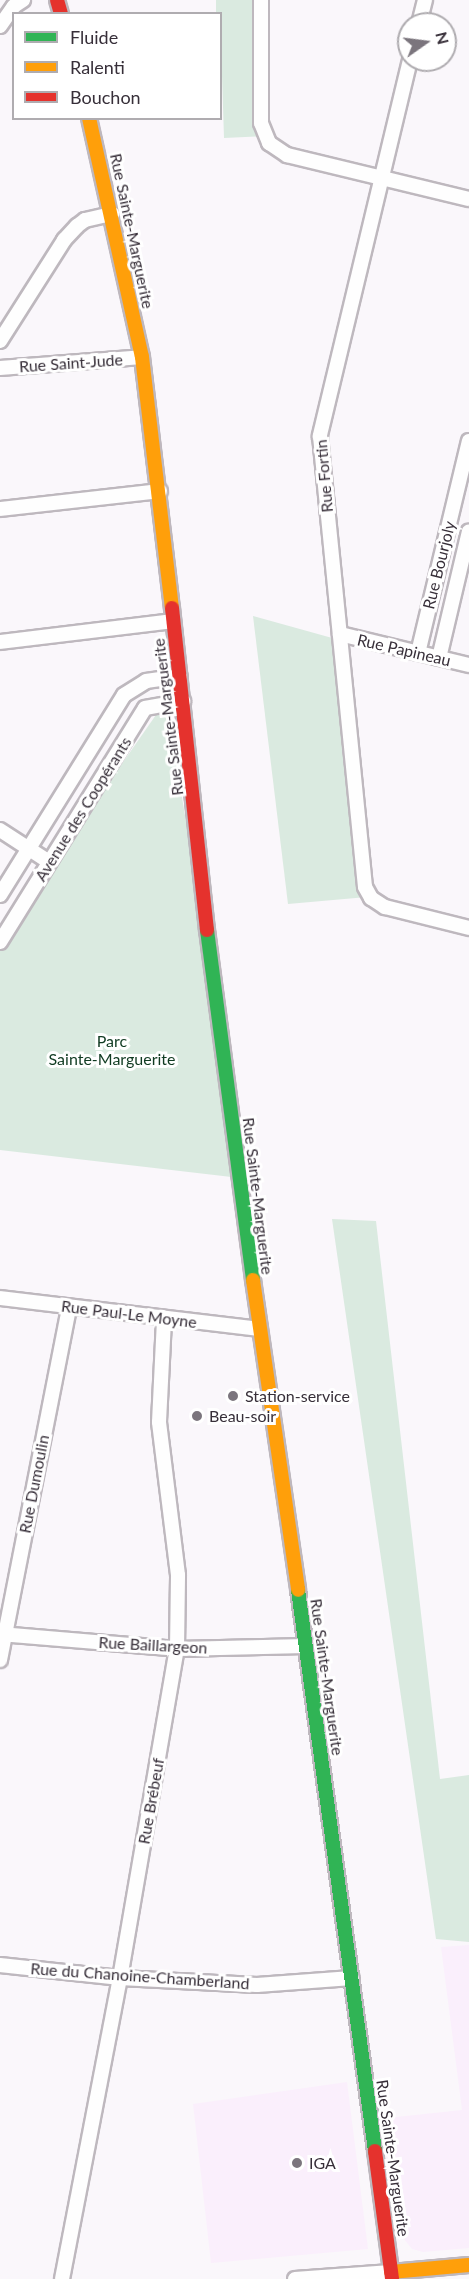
<!DOCTYPE html>
<meta charset="utf-8">
<style>
body{margin:0}
#map{position:relative;width:469px;height:2279px;overflow:hidden;background:#faf7fb;font-family:Lato,sans-serif}
div>[style]{position:absolute}
[style*='--x']{left:calc(var(--x)*1px);top:calc(var(--y)*1px);width:calc(var(--w)*1px);rotate:calc(var(--a)*1deg)}
.built>*{inset:0;background:#faeffc}
.green>*{inset:0;background:#daeae0}
.roads{filter:drop-shadow(2px 0 #beb8be) drop-shadow(-2px 0 #beb8be) drop-shadow(0 2px #beb8be) drop-shadow(0 -2px #beb8be)}
.street>*{height:14px;margin:-7px;padding:0 7px;transform-origin:7px;border-radius:7px;background:#fefefe}
.fast>*{height:14px;margin:-7px;padding:0 7px;transform-origin:7px;border-radius:7px;background:#30b455}
.slow>*{height:14px;margin:-7px;padding:0 7px;transform-origin:7px;border-radius:7px;background:#ff9f0a}
.jam>*{height:14px;margin:-7px;padding:0 7px;transform-origin:7px;border-radius:7px;background:#e5322d}
.dots>*{width:16px;height:16px;translate:-50% -50%;box-sizing:border-box;border:3px solid #fff;border-radius:50%}
span{translate:-50% -50%;white-space:nowrap;text-align:center;line-height:1.15;-webkit-text-stroke:6px #fff;paint-order:stroke}
.street-label{font-size:16px;color:#372f39}
.park-label{font-size:16px;color:#103b22}
.poi-label{font-size:16px;color:#372f39}
.left{translate:0 -50%;text-align:left}
.legend{position:absolute;left:12px;top:12px;width:210px;height:108px;box-sizing:border-box;background:#fff;border:2px solid #afacb0;margin:0;padding:8px 10px;list-style:none;font-size:18px;color:#372f39}
.legend li{display:flex;align-items:center;gap:12px;height:30px}
.legend b{width:30px;border:2px solid #afacb0}
.north{position:absolute;left:397px;top:12px;width:60px;height:60px;box-sizing:border-box;background:#fff;border:2px solid #afacb0;border-radius:50%;rotate:76deg;font-size:16px;font-weight:700;line-height:24px;text-align:center;color:#372f39}
.north::after{content:'';display:block;margin:auto;width:21px;height:27px;background:#7b757d;clip-path:polygon(50% 0,100% 100%,50% 72%,0 100%)}
</style>
<div id="map">
<div class="built">
<div style="clip-path:polygon(469px 1945px,469px 2248px,423px 2252px,412px 2249px,404px 2239px,387px 2118px,462px 2110px,441px 1947px)"></div>
<div style="clip-path:polygon(347px 2082px,368px 2249px,211px 2263px,193px 2104px)"></div>
</div>
<div class="green">
<div style="clip-path:polygon(216px 0,267px 0,268px 136px,224px 138px,220px 14px,216px 13px)"></div>
<div style="clip-path:polygon(253px 616px,343px 641px,367px 897px,288px 904px)"></div>
<div style="clip-path:polygon(158px 712px,169px 720px,226px 1060px,240px 1178px,0 1150px,0 946px,52px 864px)"></div>
<div style="clip-path:polygon(332px 1219px,376px 1221px,440px 1779px,469px 1775px,469px 1942px,436px 1939px)"></div>
</div>
<div class="roads">
<div class="street">
<div style="--x:261;--y:0;--w:123;--a:90"></div>
<div style="--x:261;--y:123;--w:22;--a:68"></div>
<div style="--x:269;--y:143;--w:22;--a:34"></div>
<div style="--x:287;--y:155;--w:187;--a:13.6"></div>
<div style="--x:419;--y:24;--w:25;--a:-76"></div>
<div style="--x:0;--y:26;--w:24;--a:-55"></div>
<div style="--x:14;--y:6;--w:11;--a:-34"></div>
<div style="--x:410;--y:60;--w:387;--a:103.5"></div>
<div style="--x:320;--y:436;--w:453;--a:84.3"></div>
<div style="--x:365;--y:887;--w:13;--a:61"></div>
<div style="--x:371;--y:898;--w:17;--a:33"></div>
<div style="--x:385;--y:907;--w:87;--a:14"></div>
<div style="--x:0;--y:341;--w:120;--a:-57.6"></div>
<div style="--x:64;--y:240;--w:19;--a:-47"></div>
<div style="--x:77;--y:226;--w:10;--a:-37"></div>
<div style="--x:85;--y:220;--w:28;--a:-13"></div>
<div style="--x:0;--y:368;--w:142;--a:-4.4"></div>
<div style="--x:0;--y:509;--w:161;--a:-6.4"></div>
<div style="--x:340;--y:634;--w:133;--a:13.5"></div>
<div style="--x:0;--y:642;--w:174;--a:-6.9"></div>
<div style="--x:418;--y:653;--w:218;--a:-76.5"></div>
<div style="--x:439;--y:658;--w:130;--a:-76.7"></div>
<div style="--x:0;--y:830;--w:59;--a:33.1"></div>
<div style="--x:0;--y:895;--w:235;--a:-58.2"></div>
<div style="--x:124;--y:695;--w:26;--a:-32"></div>
<div style="--x:146;--y:681;--w:34;--a:-8"></div>
<div style="--x:0;--y:942;--w:275;--a:-58.2"></div>
<div style="--x:145;--y:708;--w:39;--a:-10"></div>
<div style="--x:0;--y:1298;--w:261;--a:6.8"></div>
<div style="--x:0;--y:1634;--w:178;--a:4.8"></div>
<div style="--x:177;--y:1649;--w:129;--a:-1.3"></div>
<div style="--x:0;--y:1660;--w:360;--a:-78.9"></div>
<div style="--x:0;--y:1965;--w:121;--a:6.2"></div>
<div style="--x:120;--y:1978;--w:137;--a:2.9"></div>
<div style="--x:257;--y:1985;--w:95;--a:-4.2"></div>
<div style="--x:62;--y:2279;--w:307;--a:-79.1"></div>
<div style="--x:120;--y:1978;--w:334;--a:-80.2"></div>
<div style="--x:177;--y:1649;--w:74;--a:-89.2"></div>
<div style="--x:178;--y:1575;--w:154;--a:-97.1"></div>
<div style="--x:159;--y:1422;--w:104;--a:-87.2"></div>
<div style="--x:295;--y:2279;--w:96;--a:-4.2"></div>
</div>
<div class="fast">
<div style="--x:207;--y:930;--w:353;--a:82.5"></div>
<div style="--x:298;--y:1590;--w:566;--a:82.18"></div>
</div>
<div class="slow">
<div style="--x:89;--y:118;--w:245;--a:77.5"></div>
<div style="--x:142;--y:357;--w:253;--a:83.2"></div>
<div style="--x:253;--y:1280;--w:313;--a:81.7"></div>
<div style="--x:391;--y:2272;--w:78;--a:-5.1"></div>
</div>
<div class="jam">
<div style="--x:57;--y:0;--w:15;--a:74"></div>
<div style="--x:172;--y:608;--w:324;--a:83.8"></div>
<div style="--x:375;--y:2151;--w:129;--a:82.4"></div>
</div>
</div>
<div class="dots">
<div style="left:233px;top:1396px;background:#7b757d"></div>
<div style="left:197px;top:1416px;background:#7b757d"></div>
<div style="left:297px;top:2163px;background:#7b757d"></div>
</div>
<div class="street-label">
<span style="left:132px;top:231px;rotate:78deg">Rue Sainte-Marguerite</span>
<span style="left:71px;top:363px;rotate:-4deg">Rue Saint-Jude</span>
<span style="left:324px;top:476px;rotate:-95deg">Rue Fortin</span>
<span style="left:439px;top:565px;rotate:-76deg">Rue Bourjoly</span>
<span style="left:404px;top:650px;rotate:13deg">Rue Papineau</span>
<span style="left:168px;top:717px;rotate:-97deg">Rue Sainte-Marguerite</span>
<span style="left:83px;top:809px;rotate:-58deg">Avenue des Coopérants</span>
<span style="left:258px;top:1196px;rotate:83deg">Rue Sainte-Marguerite</span>
<span style="left:129px;top:1314px;rotate:7deg">Rue Paul-Le Moyne</span>
<span style="left:34px;top:1484px;rotate:-79deg">Rue Dumoulin</span>
<span style="left:153px;top:1645px;rotate:3deg">Rue Baillargeon</span>
<span style="left:327px;top:1677px;rotate:82deg">Rue Sainte-Marguerite</span>
<span style="left:151px;top:1801px;rotate:-80deg">Rue Brébeuf</span>
<span style="left:140px;top:1976px;rotate:4deg">Rue du Chanoine-Chamberland</span>
<span style="left:393px;top:2158px;rotate:82deg">Rue Sainte-Marguerite</span>
</div>
<div class="park-label">
<span style="left:112px;top:1050px">Parc<br>Sainte-Marguerite</span>
</div>
<div class="poi-label">
<span class="left" style="left:245px;top:1396px">Station-service</span>
<span class="left" style="left:209px;top:1416px">Beau-soir</span>
<span class="left" style="left:309px;top:2163px">IGA</span>
</div>
<ul class="legend">
<li><b style="height:8px;background:#30b455"></b>Fluide</li>
<li><b style="height:8px;background:#ff9f0a"></b>Ralenti</li>
<li><b style="height:8px;background:#e5322d"></b>Bouchon</li>
</ul>
<div class="north">N</div>
</div>
